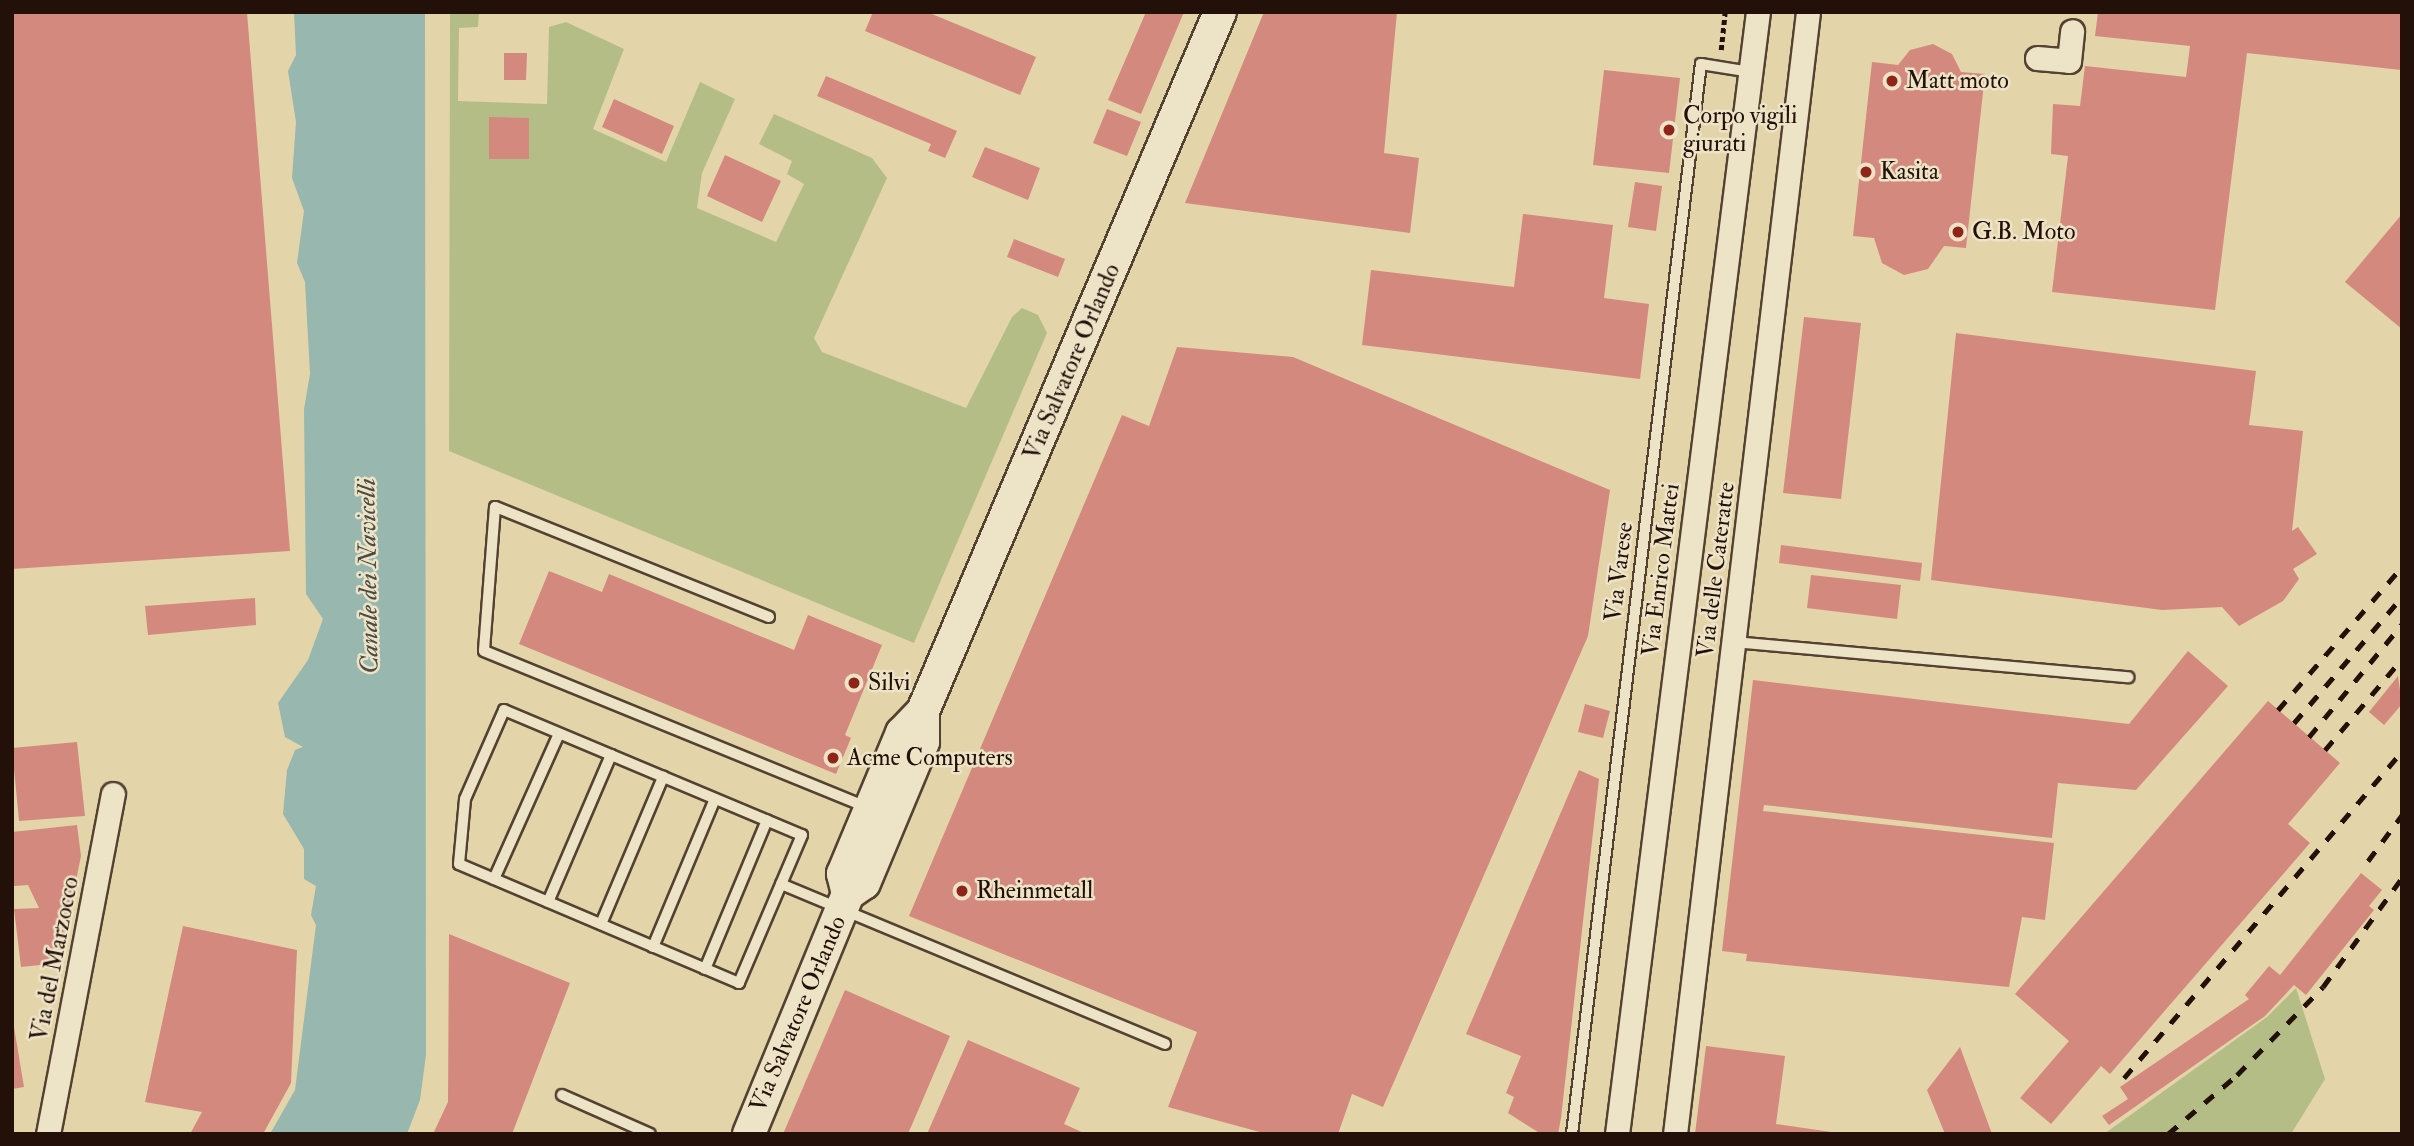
<!DOCTYPE html>
<style>
body{margin:0}
#map{position:relative;width:2414px;height:1146px;overflow:hidden;background:#e4d4a9;font-family:"IM FELL Double Pica",serif}
div>[style]{position:absolute}
[style*='--x']{left:calc(var(--x)*1px);top:calc(var(--y)*1px);width:calc(var(--w)*1px);rotate:calc(var(--a)*1deg)}
.green>*{inset:0;background:#b5bd87}
.water>*{inset:0;background:#97b7af}
.building>*{inset:0;background:#d3897e}
.path>*{height:4.5px;margin-top:-2.25px;transform-origin:0;background:repeating-linear-gradient(90deg,#231109 0 5px,transparent 0 8.5px)}
.roads{filter:drop-shadow(2px 0 #534231) drop-shadow(-2px 0 #534231) drop-shadow(0 2px #534231) drop-shadow(0 -2px #534231)}
.lane>*{height:10px;margin:-5px;padding:0 5px;transform-origin:5px;border-radius:5px;background:#ede3c7}
.street>*{height:23px;margin:-11.5px;padding:0 11.5px;transform-origin:11.5px;border-radius:11.5px;background:#ede3c7}
.secondary>*{height:32px;margin:-16px;padding:0 16px;transform-origin:16px;border-radius:16px;background:#ede3c7}
.rail>*{height:5px;margin-top:-2.5px;transform-origin:0;background:repeating-linear-gradient(90deg,#231109 0 12px,transparent 0 24px)}
.dots>*{width:19px;height:19px;translate:-50% -50%;box-sizing:border-box;border:4px solid #ede3c7;border-radius:50%}
span{translate:-50% -50%;white-space:nowrap;text-align:center;line-height:1.15;-webkit-text-stroke:5px #ede3c7;paint-order:stroke}
.poi-label{font-size:24px;color:#231109}
.left{translate:0 -50%;text-align:left}
.street-label{font-size:24px;color:#231109}
.water-label{font-size:26px;color:#4c4b43;font-style:italic}
.frame{position:absolute;inset:0;border:14px solid #231109;pointer-events:none}
</style>
<div id="map">
<div class="green">
<div style="clip-path:polygon(evenodd,450px 12px,479px 12px,478px 27px,459px 28px,458px 101px,547px 104px,549px 27px,566px 22px,624px 49px,593px 129px,666px 162px,700px 82px,735px 99px,702px 173px,697px 208px,776px 242px,804px 184px,787px 174px,792px 161px,759px 144px,774px 114px,872px 158px,887px 178px,814px 338px,822px 352px,966px 408px,1012px 317px,1022px 308px,1038px 315px,1047px 333px,914px 643px,449px 451px,450px 12px,489px 118px,529px 118px,529px 158px,489px 118px)"></div>
<div style="clip-path:polygon(2296px 988px,2325px 1079px,2291px 1134px,2104px 1134px,2267px 1017px)"></div>
</div>
<div class="water">
<div style="clip-path:polygon(294px 12px,425px 12px,426px 1055px,420px 1100px,407px 1134px,270px 1134px,295px 1090px,316px 925px,311px 915px,316px 886px,304px 879px,304px 849px,283px 814px,287px 770px,295px 750px,303px 747px,285px 737px,278px 703px,308px 660px,323px 619px,306px 594px,304px 409px,310px 374px,305px 282px,297px 263px,304px 211px,292px 178px,296px 122px,288px 71px,296px 55px)"></div>
</div>
<div class="building">
<div style="clip-path:polygon(12px 12px,247px 12px,290px 551px,12px 569px)"></div>
<div style="clip-path:polygon(873px 12px,927px 12px,1036px 57px,1020px 95px,865px 31px)"></div>
<div style="clip-path:polygon(1146px 12px,1184px 12px,1141px 114px,1108px 100px)"></div>
<div style="clip-path:polygon(1264px 12px,1397px 12px,1384px 153px,1419px 158px,1410px 233px,1185px 203px)"></div>
<div style="clip-path:polygon(2098px 12px,2402px 12px,2401px 70px,2247px 53px,2215px 310px,2052px 292px,2068px 156px,2051px 154px,2053px 104px,2080px 106px,2085px 66px,2186px 77px,2190px 46px,2095px 36px)"></div>
<div style="clip-path:polygon(1933px 44px,1952px 54px,1961px 72px,1985px 74px,1966px 248px,1944px 246px,1928px 269px,1904px 275px,1882px 263px,1874px 238px,1853px 236px,1872px 62px,1898px 65px,1910px 50px)"></div>
<div style="clip-path:polygon(504px 53px,527px 53px,526px 80px,504px 80px)"></div>
<div style="clip-path:polygon(1604px 70px,1680px 78px,1669px 173px,1593px 165px)"></div>
<div style="clip-path:polygon(826px 76px,957px 131px,945px 158px,928px 151px,931px 144px,817px 96px)"></div>
<div style="clip-path:polygon(614px 99px,674px 126px,662px 154px,602px 127px)"></div>
<div style="clip-path:polygon(1107px 109px,1141px 122px,1127px 156px,1093px 143px)"></div>
<div style="clip-path:polygon(489px 117px,529px 118px,529px 159px,489px 159px)"></div>
<div style="clip-path:polygon(985px 147px,1040px 168px,1028px 200px,972px 177px)"></div>
<div style="clip-path:polygon(725px 155px,781px 181px,762px 222px,707px 196px)"></div>
<div style="clip-path:polygon(1635px 182px,1662px 186px,1656px 231px,1628px 227px)"></div>
<div style="clip-path:polygon(1523px 214px,1613px 225px,1604px 298px,1649px 304px,1640px 379px,1362px 345px,1371px 270px,1514px 287px)"></div>
<div style="clip-path:polygon(2402px 214px,2402px 329px,2345px 282px)"></div>
<div style="clip-path:polygon(1014px 239px,1065px 259px,1058px 277px,1007px 257px)"></div>
<div style="clip-path:polygon(1804px 317px,1861px 323px,1841px 499px,1783px 493px)"></div>
<div style="clip-path:polygon(1956px 333px,2256px 371px,2249px 425px,2303px 431px,2292px 531px,2298px 527px,2317px 554px,2293px 569px,2299px 579px,2283px 601px,2239px 626px,2222px 607px,2162px 610px,1931px 580px)"></div>
<div style="clip-path:polygon(1177px 347px,1293px 357px,1610px 490px,1588px 636px,1383px 1107px,1352px 1094px,1338px 1134px,1267px 1134px,1168px 1107px,1197px 1032px,909px 916px,1122px 415px,1149px 426px)"></div>
<div style="clip-path:polygon(1781px 545px,1922px 563px,1920px 581px,1779px 563px)"></div>
<div style="clip-path:polygon(549px 571px,602px 592px,609px 574px,794px 650px,808px 615px,882px 645px,845px 735px,851px 738px,836px 774px,519px 644px)"></div>
<div style="clip-path:polygon(1811px 575px,1901px 585px,1897px 619px,1807px 608px)"></div>
<div style="clip-path:polygon(255px 598px,256px 625px,148px 635px,145px 606px)"></div>
<div style="clip-path:polygon(2188px 651px,2228px 686px,2136px 790px,2058px 783px,2052px 838px,1764px 805px,1763px 811px,2054px 843px,2045px 920px,2022px 917px,2009px 987px,1746px 961px,1747px 954px,1722px 951px,1753px 680px,2129px 724px)"></div>
<div style="clip-path:polygon(2398px 676px,2402px 704px,2384px 725px,2369px 712px)"></div>
<div style="clip-path:polygon(2268px 701px,2340px 763px,2288px 824px,2310px 843px,2110px 1074px,2101px 1066px,2051px 1124px,2020px 1098px,2069px 1041px,2015px 994px)"></div>
<div style="clip-path:polygon(1585px 704px,1610px 711px,1603px 738px,1578px 732px)"></div>
<div style="clip-path:polygon(77px 742px,85px 816px,19px 821px,12px 748px)"></div>
<div style="clip-path:polygon(1579px 770px,1599px 779px,1561px 1118px,1558px 1134px,1541px 1134px,1508px 1113px,1514px 1097px,1506px 1093px,1521px 1056px,1466px 1034px)"></div>
<div style="clip-path:polygon(77px 825px,81px 856px,59px 963px,21px 967px,14px 909px,39px 908px,28px 885px,14px 886px,12px 832px)"></div>
<div style="clip-path:polygon(2361px 873px,2382px 890px,2369px 906px,2374px 910px,2306px 995px,2294px 985px,2265px 1016px,2109px 1125px,2102px 1116px,2128px 1099px,2120px 1087px,2249px 999px,2245px 995px,2269px 966px,2280px 975px)"></div>
<div style="clip-path:polygon(183px 926px,297px 950px,291px 1083px,263px 1134px,190px 1134px,202px 1112px,145px 1102px)"></div>
<div style="clip-path:polygon(449px 934px,570px 983px,512px 1134px,433px 1134px,448px 1102px)"></div>
<div style="clip-path:polygon(845px 990px,950px 1036px,908px 1134px,783px 1134px)"></div>
<div style="clip-path:polygon(12px 1015px,24px 1087px,12px 1089px)"></div>
<div style="clip-path:polygon(968px 1040px,1080px 1088px,1064px 1124px,1086px 1134px,927px 1134px)"></div>
<div style="clip-path:polygon(1706px 1046px,1785px 1056px,1776px 1124px,1845px 1134px,1695px 1134px)"></div>
<div style="clip-path:polygon(1960px 1047px,1992px 1134px,1945px 1134px,1927px 1090px)"></div>
</div>
<div class="path">
<div style="--x:1721;--y:50;--w:38;--a:-84"></div>
</div>
<div class="roads">
<div class="lane">
<div style="--x:769;--y:617;--w:295;--a:-158.1"></div>
<div style="--x:495;--y:507;--w:144;--a:94.4"></div>
<div style="--x:484;--y:651;--w:416;--a:22.2"></div>
<div style="--x:1733;--y:642;--w:397;--a:5.1"></div>
<div style="--x:504;--y:710;--w:323;--a:22.8"></div>
<div style="--x:802;--y:835;--w:161;--a:113.1"></div>
<div style="--x:739;--y:983;--w:304;--a:-157"></div>
<div style="--x:459;--y:864;--w:65;--a:-84.7"></div>
<div style="--x:465;--y:799;--w:97;--a:-66.3"></div>
<div style="--x:494;--y:879;--w:159;--a:-65.9"></div>
<div style="--x:781;--y:884;--w:416;--a:22.6"></div>
<div style="--x:548;--y:902;--w:160;--a:-66.8"></div>
<div style="--x:601;--y:924;--w:160;--a:-67.1"></div>
<div style="--x:653;--y:947;--w:160;--a:-67.3"></div>
<div style="--x:705;--y:969;--w:161;--a:-67.4"></div>
<div style="--x:562;--y:1095;--w:96;--a:23.9"></div>
<div style="--x:1572;--y:1134;--w:1078;--a:-83.13"></div>
<div style="--x:1701;--y:64;--w:51;--a:9.1"></div>
</div>
<div class="street">
<div style="--x:2037;--y:58;--w:32;--a:5"></div>
<div style="--x:2069;--y:61;--w:30;--a:-84"></div>
<div style="--x:48;--y:1134;--w:346;--a:-79.2"></div>
<div style="--x:1617;--y:1134;--w:1131;--a:-82.84"></div>
<div style="--x:1675;--y:1134;--w:1130;--a:-83.24"></div>
</div>
<div class="secondary">
<div style="--x:848;--y:894;--w:21;--a:-104"></div>
<div style="--x:843;--y:874;--w:153;--a:-67.3"></div>
<div style="--x:902;--y:733;--w:30;--a:-46"></div>
<div style="--x:923;--y:711;--w:759;--a:-66.98"></div>
<div style="--x:749;--y:1134;--w:260;--a:-67.6"></div>
<div style="--x:848;--y:894;--w:19;--a:-35"></div>
<div style="--x:864;--y:883;--w:153;--a:-67.3"></div>
<div style="--x:923;--y:742;--w:31;--a:-90"></div>
</div>
</div>
<div class="rail">
<div style="--x:2278;--y:710;--w:189;--a:-49.1"></div>
<div style="--x:2294;--y:723;--w:166;--a:-49.4"></div>
<div style="--x:2309;--y:737;--w:146;--a:-50.5"></div>
<div style="--x:2325;--y:750;--w:119;--a:-49.8"></div>
<div style="--x:2368;--y:861;--w:57;--a:-53.5"></div>
<div style="--x:2124;--y:1078;--w:429;--a:-49.6"></div>
<div style="--x:2168;--y:1134;--w:91;--a:-40.5"></div>
<div style="--x:2237;--y:1075;--w:123;--a:-45.7"></div>
<div style="--x:2323;--y:987;--w:135;--a:-54.1"></div>
</div>
<div class="dots">
<div style="left:1892px;top:81px;background:#8f2418"></div>
<div style="left:1669px;top:130px;background:#8f2418"></div>
<div style="left:1866px;top:172px;background:#8f2418"></div>
<div style="left:1958px;top:232px;background:#8f2418"></div>
<div style="left:854px;top:683px;background:#8f2418"></div>
<div style="left:833px;top:758px;background:#8f2418"></div>
<div style="left:962px;top:891px;background:#8f2418"></div>
</div>
<div class="poi-label">
<span class="left" style="left:1906px;top:81px">Matt moto</span>
<span class="left" style="left:1683px;top:130px">Corpo vigili<br>giurati</span>
<span class="left" style="left:1880px;top:172px">Kasita</span>
<span class="left" style="left:1972px;top:232px">G.B. Moto</span>
<span class="left" style="left:868px;top:683px">Silvi</span>
<span class="left" style="left:847px;top:758px">Acme Computers</span>
<span class="left" style="left:976px;top:891px">Rheinmetall</span>
</div>
<div class="street-label">
<span style="left:1072px;top:362px;rotate:-67deg">Via Salvatore Orlando</span>
<span style="left:1661px;top:570px;rotate:-83deg">Via Enrico Mattei</span>
<span style="left:1716px;top:570px;rotate:-83deg">Via delle Cateratte</span>
<span style="left:1619px;top:572px;rotate:-83deg">Via Varese</span>
<span style="left:55px;top:959px;rotate:-79deg">Via del Marzocco</span>
<span style="left:798px;top:1014px;rotate:-67deg">Via Salvatore Orlando</span>
</div>
<div class="water-label">
<span style="left:369px;top:576px;rotate:-91deg">Canale dei Navicelli</span>
</div>
<div class="frame"></div>
</div>
